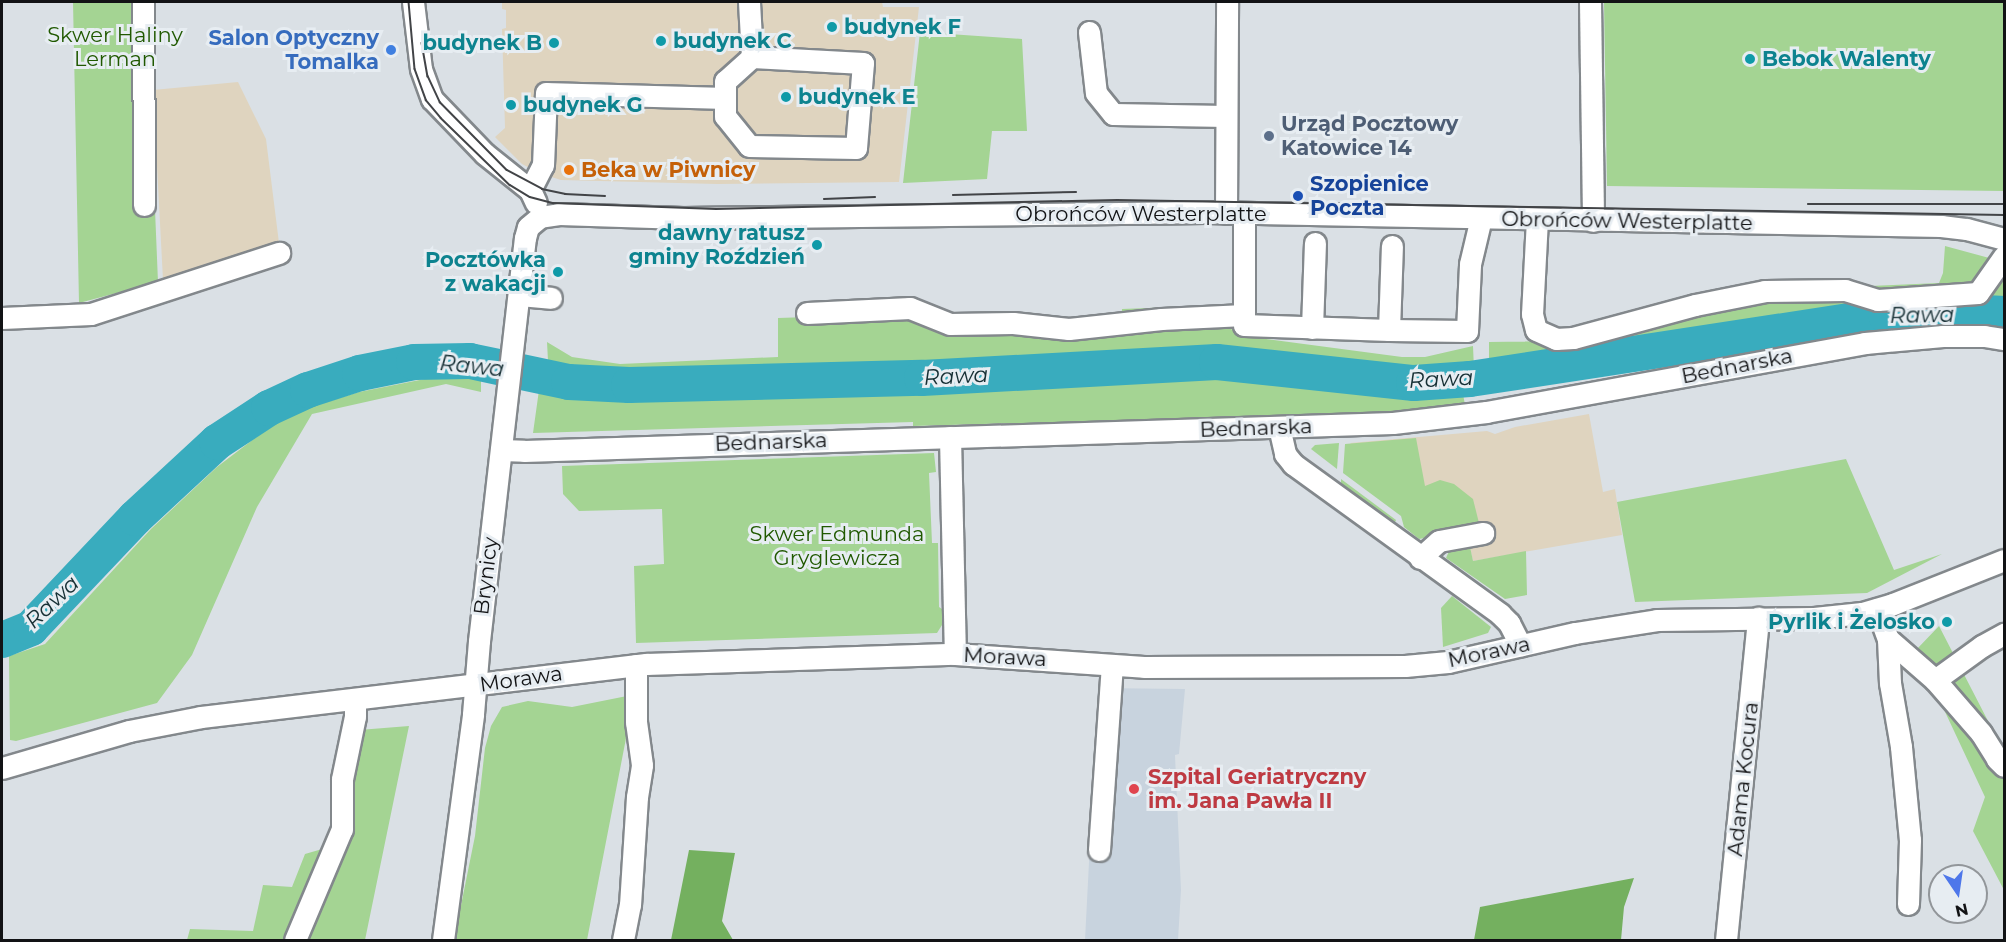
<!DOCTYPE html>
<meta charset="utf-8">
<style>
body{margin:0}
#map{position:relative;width:2006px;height:942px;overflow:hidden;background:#dae0e5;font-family:Montserrat,sans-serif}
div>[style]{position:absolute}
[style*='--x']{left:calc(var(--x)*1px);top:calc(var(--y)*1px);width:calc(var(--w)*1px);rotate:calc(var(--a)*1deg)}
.commercial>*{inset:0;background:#dfd4bf}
.built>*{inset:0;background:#c8d3de}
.green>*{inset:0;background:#a4d493}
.forest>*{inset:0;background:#74b05f}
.river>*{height:36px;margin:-18px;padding:0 18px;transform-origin:18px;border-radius:18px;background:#39acbe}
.roads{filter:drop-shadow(2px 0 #83888c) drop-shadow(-2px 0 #83888c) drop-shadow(0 2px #83888c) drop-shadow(0 -2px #83888c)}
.minor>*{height:21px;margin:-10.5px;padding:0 10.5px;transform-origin:10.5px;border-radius:10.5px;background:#fff}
.tram>*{height:1.5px;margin:-0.75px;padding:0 0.75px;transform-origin:0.75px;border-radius:0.75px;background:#424447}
.dots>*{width:16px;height:16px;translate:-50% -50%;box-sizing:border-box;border:3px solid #e7edf2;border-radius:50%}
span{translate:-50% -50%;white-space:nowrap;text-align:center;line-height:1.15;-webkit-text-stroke:6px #e7edf2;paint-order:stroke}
.culture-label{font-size:21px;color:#0d838f;font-weight:700}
.left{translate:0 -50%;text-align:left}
.right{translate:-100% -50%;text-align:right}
.park-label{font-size:21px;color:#205900}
.shop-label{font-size:21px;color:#366cbe;font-weight:700}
.service-label{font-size:21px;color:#4e5e75;font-weight:700}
.food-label{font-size:21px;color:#c56008;font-weight:700}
.transit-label{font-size:21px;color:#164399;font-weight:700}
.street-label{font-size:21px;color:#121315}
.health-label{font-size:21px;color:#be3a42;font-weight:700}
.water-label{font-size:22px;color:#162f34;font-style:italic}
.frame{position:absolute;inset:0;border:3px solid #121315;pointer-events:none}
.north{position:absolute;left:1928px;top:864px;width:60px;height:60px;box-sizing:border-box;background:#e7edf2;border:2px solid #92969a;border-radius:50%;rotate:167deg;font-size:16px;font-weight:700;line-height:24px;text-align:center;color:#121315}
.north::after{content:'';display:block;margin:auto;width:21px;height:27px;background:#4e77ea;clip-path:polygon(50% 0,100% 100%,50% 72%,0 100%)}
</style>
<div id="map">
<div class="commercial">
<div style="clip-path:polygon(502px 2px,882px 2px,883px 7px,919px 7px,899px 182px,717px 184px,561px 180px,539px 173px,522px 164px,495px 137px,505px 128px,502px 29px,506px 28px,506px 10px,502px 9px)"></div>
<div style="clip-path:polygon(238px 82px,266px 139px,279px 243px,163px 280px,153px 90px)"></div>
<div style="clip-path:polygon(1589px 414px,1603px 492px,1615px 489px,1622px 535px,1473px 561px,1469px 543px,1350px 443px,1487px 431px,1495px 434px,1515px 427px)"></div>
</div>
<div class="built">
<div style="clip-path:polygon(1098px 688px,1185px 689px,1179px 754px,1175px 755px,1181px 890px,1178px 940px,1085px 940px)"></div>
</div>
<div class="green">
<div style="clip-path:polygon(73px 2px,156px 2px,156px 50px,150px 89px,158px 282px,79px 303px)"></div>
<div style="clip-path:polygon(1604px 2px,2004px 2px,2004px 191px,1607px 186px)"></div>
<div style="clip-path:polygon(920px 32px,1022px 39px,1027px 131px,992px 131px,987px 179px,903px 183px)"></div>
<div style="clip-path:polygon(1945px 246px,2004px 262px,2004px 305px,1994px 303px,1869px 309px,1489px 366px,1489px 342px,1565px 341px,1765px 293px,1869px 301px,1870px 286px,1939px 283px,1943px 273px)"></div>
<div style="clip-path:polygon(1226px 305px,1227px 328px,1266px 339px,1402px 357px,1425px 357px,1473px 346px,1474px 369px,1421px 375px,1235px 352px,947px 366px,624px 374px,588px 372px,548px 361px,547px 342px,572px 357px,620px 364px,778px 357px,778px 318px,902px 314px,986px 316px,1004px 311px,1074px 321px,1121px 320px,1122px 309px)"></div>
<div style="clip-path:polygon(1220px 375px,1406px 396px,1463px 394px,1465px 405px,1398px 412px,1311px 415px,913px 426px,913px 422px,533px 433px,539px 390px,582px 398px,678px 398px,1081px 386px)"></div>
<div style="clip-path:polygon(440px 376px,481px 379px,481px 392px,446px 384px,312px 414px,257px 507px,192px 655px,157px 703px,16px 741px,10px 740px,9px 656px,45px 644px,151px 529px,217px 467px,267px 429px,307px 408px,359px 392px)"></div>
<div style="clip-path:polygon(1416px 438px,1425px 486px,1440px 480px,1454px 484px,1473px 499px,1480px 527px,1419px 539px,1404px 527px,1401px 516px,1343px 473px,1345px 444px)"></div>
<div style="clip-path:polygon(1339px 443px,1337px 469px,1311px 449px,1315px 445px)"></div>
<div style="clip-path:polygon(934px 453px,936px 472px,929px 473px,932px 543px,938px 543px,939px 607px,942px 609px,942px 625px,937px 633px,636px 643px,634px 566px,664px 564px,662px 509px,579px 511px,563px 494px,562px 466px)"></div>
<div style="clip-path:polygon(1846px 459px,1894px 570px,1942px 554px,1867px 593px,1635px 602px,1617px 502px)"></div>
<div style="clip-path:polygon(1341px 479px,1396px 520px,1393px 527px,1341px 489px)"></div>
<div style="clip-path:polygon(1469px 542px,1473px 561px,1526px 551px,1527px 595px,1505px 599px,1446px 558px,1450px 549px)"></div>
<div style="clip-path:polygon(1452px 596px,1491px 627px,1488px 633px,1443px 647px,1441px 608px)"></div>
<div style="clip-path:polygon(1939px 626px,2004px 752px,2004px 890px,1973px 831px,1985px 797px,1916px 650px)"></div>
<div style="clip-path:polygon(627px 696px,628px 728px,587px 940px,454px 940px,475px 836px,485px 748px,491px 726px,502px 707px,528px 701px,572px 707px)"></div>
<div style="clip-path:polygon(409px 726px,365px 940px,187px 940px,190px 929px,253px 931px,263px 885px,292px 887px,305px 854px,336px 845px,359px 730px)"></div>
</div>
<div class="forest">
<div style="clip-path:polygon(689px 850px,735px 853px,722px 921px,733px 940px,671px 940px)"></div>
<div style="clip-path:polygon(1634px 878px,1624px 907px,1621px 940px,1474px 940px,1480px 907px)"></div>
</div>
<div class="river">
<div style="--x:2;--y:640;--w:31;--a:-22"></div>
<div style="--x:31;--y:628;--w:151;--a:-46.6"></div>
<div style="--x:135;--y:518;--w:112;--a:-42.8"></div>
<div style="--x:217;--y:442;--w:62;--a:-33.2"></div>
<div style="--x:269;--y:408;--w:43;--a:-24.8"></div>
<div style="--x:308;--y:390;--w:55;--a:-18.1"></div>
<div style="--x:360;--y:373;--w:55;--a:-11.5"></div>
<div style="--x:414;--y:362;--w:56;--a:-1"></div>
<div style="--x:470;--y:361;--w:101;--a:12"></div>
<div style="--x:569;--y:382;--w:60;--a:2.9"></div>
<div style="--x:629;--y:385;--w:293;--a:-1.4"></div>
<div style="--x:922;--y:378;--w:295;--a:-3.1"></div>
<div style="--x:1217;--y:362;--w:198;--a:6.1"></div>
<div style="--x:1414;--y:383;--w:56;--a:-4.1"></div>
<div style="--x:1470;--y:379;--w:421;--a:-8.7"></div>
<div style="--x:1886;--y:315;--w:81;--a:-2.1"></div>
<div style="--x:1967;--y:312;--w:37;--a:3"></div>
</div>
<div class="roads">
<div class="minor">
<div style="--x:143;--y:2;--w:203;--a:89.7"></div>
<div style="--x:413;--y:2;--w:67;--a:83.2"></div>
<div style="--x:421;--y:69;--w:32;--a:70"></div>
<div style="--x:432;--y:99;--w:76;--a:46.1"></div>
<div style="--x:485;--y:154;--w:58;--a:38.7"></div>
<div style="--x:530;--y:190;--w:14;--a:65"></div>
<div style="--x:749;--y:2;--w:55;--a:86.9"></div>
<div style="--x:752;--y:57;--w:36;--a:138"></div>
<div style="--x:725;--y:81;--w:35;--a:90"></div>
<div style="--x:725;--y:116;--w:38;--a:51"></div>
<div style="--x:749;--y:146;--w:107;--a:1.1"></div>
<div style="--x:856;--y:148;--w:85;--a:-85.3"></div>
<div style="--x:863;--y:63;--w:111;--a:-176.9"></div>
<div style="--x:1590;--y:2;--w:219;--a:89.2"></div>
<div style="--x:1089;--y:32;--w:61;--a:83.5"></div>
<div style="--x:1096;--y:93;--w:27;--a:51"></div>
<div style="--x:1113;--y:114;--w:113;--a:1"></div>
<div style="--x:530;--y:190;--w:28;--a:-63"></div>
<div style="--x:543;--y:165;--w:72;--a:-87.6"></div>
<div style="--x:546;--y:93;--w:179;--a:1.6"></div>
<div style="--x:1226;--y:213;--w:211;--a:-89.7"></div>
<div style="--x:1244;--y:213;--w:112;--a:90"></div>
<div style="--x:1244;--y:325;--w:145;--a:2"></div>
<div style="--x:1389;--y:330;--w:78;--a:0.7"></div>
<div style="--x:1467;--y:331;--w:67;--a:-87.4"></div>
<div style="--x:1470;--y:264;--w:47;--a:-76.6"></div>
<div style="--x:1537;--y:219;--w:95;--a:93"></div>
<div style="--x:1532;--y:314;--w:16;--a:76"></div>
<div style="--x:1536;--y:330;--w:22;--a:24"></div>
<div style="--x:1556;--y:339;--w:17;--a:-3"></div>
<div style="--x:1573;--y:338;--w:126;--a:-15.1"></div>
<div style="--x:1695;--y:305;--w:71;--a:-11.3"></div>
<div style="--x:1765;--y:291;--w:80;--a:-0.7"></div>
<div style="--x:1845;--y:290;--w:34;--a:17"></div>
<div style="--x:1878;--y:300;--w:100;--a:-4"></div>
<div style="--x:1978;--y:293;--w:45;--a:-54.9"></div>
<div style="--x:519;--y:295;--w:32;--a:5"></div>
<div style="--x:807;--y:313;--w:103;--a:-2.8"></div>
<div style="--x:910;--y:308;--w:43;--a:21.8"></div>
<div style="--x:950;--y:324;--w:63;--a:-0.9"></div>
<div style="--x:1013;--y:323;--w:56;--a:6.1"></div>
<div style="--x:1069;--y:329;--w:93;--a:-6.2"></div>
<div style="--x:1161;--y:319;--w:83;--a:-2.8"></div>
<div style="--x:2;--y:318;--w:89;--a:-2.6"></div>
<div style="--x:91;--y:314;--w:198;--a:-18"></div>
<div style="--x:1312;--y:328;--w:85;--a:-88"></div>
<div style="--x:1389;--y:330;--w:84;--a:-88"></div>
<div style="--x:1279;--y:427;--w:28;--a:77"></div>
<div style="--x:1285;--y:454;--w:13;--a:51"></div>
<div style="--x:1293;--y:464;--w:256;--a:35.9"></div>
<div style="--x:1500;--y:614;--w:13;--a:45"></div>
<div style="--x:1509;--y:623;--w:25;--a:63"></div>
<div style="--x:950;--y:437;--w:217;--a:88.7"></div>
<div style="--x:501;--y:450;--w:23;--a:2"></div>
<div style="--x:524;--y:451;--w:869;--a:-1.85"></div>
<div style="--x:1393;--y:423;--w:94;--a:-6.7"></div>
<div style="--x:1486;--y:412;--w:385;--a:-10.3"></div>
<div style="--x:1865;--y:343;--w:78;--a:-5.1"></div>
<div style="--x:1943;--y:336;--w:41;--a:0"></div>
<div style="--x:1984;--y:336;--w:20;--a:9"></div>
<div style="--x:1420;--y:558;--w:25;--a:-42"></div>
<div style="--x:1439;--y:541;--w:45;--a:-10.3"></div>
<div style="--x:1877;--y:609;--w:32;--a:70"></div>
<div style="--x:1888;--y:639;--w:44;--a:87.4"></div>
<div style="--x:1890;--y:683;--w:65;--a:80.2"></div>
<div style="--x:1901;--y:747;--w:93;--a:84.5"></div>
<div style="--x:1910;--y:840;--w:64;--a:91.8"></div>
<div style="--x:1888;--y:639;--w:62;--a:41.1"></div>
<div style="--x:1935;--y:680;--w:58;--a:-35.9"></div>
<div style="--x:1982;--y:646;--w:25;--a:-29"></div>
<div style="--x:1935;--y:680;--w:70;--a:49"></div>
<div style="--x:1981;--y:733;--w:31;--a:58"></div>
<div style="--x:1997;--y:759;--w:10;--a:45"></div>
<div style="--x:2;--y:768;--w:132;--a:-16.2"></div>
<div style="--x:129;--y:731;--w:73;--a:-11"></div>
<div style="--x:201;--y:717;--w:448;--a:-6.8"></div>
<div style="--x:646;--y:664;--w:309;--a:-1.9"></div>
<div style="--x:955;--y:654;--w:189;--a:3.9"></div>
<div style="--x:1144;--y:667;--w:261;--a:-0.2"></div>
<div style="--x:1405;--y:666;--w:43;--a:-5.3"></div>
<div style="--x:1448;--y:662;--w:130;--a:-12.9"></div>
<div style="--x:1575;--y:633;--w:83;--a:-9"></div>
<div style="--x:1657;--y:620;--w:157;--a:-0.7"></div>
<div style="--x:1814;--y:618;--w:48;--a:-5.9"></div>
<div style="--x:1862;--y:613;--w:32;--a:-16"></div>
<div style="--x:1893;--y:604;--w:119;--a:-21.6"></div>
<div style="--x:1099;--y:850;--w:185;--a:-86"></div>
<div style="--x:295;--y:940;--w:121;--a:-67.1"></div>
<div style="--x:342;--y:829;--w:50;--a:-90"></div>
<div style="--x:342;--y:779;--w:64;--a:-78.3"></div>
<div style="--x:355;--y:716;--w:17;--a:-90"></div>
<div style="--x:443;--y:940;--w:228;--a:-82.4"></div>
<div style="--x:473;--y:714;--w:73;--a:-85.3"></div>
<div style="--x:479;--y:641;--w:406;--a:-83.5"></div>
<div style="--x:525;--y:238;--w:11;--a:-75"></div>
<div style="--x:528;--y:227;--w:16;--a:-40"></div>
<div style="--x:540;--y:217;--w:19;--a:-9"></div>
<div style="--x:559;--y:214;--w:124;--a:1.8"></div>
<div style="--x:683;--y:218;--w:522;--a:-0.66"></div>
<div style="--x:1205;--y:212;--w:736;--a:1.09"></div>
<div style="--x:1941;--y:226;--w:26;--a:7"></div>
<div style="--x:1967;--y:229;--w:38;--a:15"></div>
<div style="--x:623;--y:940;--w:36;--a:-79"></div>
<div style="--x:630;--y:905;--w:108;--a:-86.3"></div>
<div style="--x:637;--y:797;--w:32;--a:-81"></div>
<div style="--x:642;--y:765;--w:43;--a:-97.9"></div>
<div style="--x:636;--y:722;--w:57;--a:-90"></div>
<div style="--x:1726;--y:940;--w:324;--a:-84.3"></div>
</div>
</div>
<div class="tram">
<div style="--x:409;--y:2;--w:67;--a:84.9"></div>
<div style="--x:415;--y:69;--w:33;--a:70"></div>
<div style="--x:426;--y:100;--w:23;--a:50"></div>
<div style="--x:441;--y:118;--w:96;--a:44.2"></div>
<div style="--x:510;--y:185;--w:23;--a:31"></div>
<div style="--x:530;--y:197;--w:24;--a:15"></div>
<div style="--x:553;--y:203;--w:163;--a:2.1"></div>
<div style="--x:716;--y:209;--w:401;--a:-1.3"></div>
<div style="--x:1117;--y:200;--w:887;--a:0.97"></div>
<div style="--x:422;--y:43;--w:34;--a:80"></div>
<div style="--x:428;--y:76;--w:29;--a:65"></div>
<div style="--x:440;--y:102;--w:95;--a:45.4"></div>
<div style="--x:507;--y:170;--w:40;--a:28"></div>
<div style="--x:542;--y:189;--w:24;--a:12"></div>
<div style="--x:565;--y:194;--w:40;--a:2.9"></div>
<div style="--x:953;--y:195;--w:123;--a:-1.4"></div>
<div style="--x:824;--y:199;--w:51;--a:-2.2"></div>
<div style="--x:1808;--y:204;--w:196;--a:0"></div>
</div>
<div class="dots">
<div style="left:832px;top:27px;background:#0f9aa8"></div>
<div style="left:661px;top:41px;background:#0f9aa8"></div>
<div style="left:554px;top:43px;background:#0f9aa8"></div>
<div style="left:391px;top:50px;background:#3f7fe0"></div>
<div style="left:1750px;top:59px;background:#0f9aa8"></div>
<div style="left:786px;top:97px;background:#0f9aa8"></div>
<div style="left:511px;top:105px;background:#0f9aa8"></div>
<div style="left:1269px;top:136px;background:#5c6f8a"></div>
<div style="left:569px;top:170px;background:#e8710a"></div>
<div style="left:1298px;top:196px;background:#1a4fb4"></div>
<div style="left:817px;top:245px;background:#0f9aa8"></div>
<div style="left:558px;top:272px;background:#0f9aa8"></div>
<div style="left:1947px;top:622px;background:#0f9aa8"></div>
<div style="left:1134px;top:789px;background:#e0444e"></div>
</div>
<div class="culture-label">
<span class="left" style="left:844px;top:27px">budynek F</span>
<span class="left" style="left:673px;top:41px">budynek C</span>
<span class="right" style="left:542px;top:43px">budynek B</span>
<span class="left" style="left:1762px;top:59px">Bebok Walenty</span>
<span class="left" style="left:798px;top:97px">budynek E</span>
<span class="left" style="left:523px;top:105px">budynek G</span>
<span class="right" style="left:805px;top:245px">dawny ratusz<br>gminy Roździeń</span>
<span class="right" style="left:546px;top:272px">Pocztówka<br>z wakacji</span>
<span class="right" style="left:1935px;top:622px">Pyrlik i Żelosko</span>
</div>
<div class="park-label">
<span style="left:115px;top:47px">Skwer Haliny<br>Lerman</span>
<span style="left:837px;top:546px">Skwer Edmunda<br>Gryglewicza</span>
</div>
<div class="shop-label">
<span class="right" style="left:379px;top:50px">Salon Optyczny<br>Tomalka</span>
</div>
<div class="service-label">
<span class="left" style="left:1281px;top:136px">Urząd Pocztowy<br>Katowice 14</span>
</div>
<div class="food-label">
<span class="left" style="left:581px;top:170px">Beka w Piwnicy</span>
</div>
<div class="transit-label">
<span class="left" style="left:1310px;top:196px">Szopienice<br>Poczta</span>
</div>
<div class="street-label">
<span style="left:1141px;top:214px">Obrońców Westerplatte</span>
<span style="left:1627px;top:221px;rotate:1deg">Obrońców Westerplatte</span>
<span style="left:1737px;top:366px;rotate:-11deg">Bednarska</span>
<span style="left:1256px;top:428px;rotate:-2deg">Bednarska</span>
<span style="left:771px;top:442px;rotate:-2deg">Bednarska</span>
<span style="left:486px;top:576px;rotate:-83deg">Brynicy</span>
<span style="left:1489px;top:652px;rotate:-12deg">Morawa</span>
<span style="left:1005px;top:657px;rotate:3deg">Morawa</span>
<span style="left:521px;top:679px;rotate:-8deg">Morawa</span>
<span style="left:1743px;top:779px;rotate:-84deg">Adama Kocura</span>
</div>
<div class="health-label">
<span class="left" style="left:1148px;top:789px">Szpital Geriatryczny<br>im. Jana Pawła II</span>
</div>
<div class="water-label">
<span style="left:1922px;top:315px;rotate:-1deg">Rawa</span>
<span style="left:472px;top:366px;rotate:6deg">Rawa</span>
<span style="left:956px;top:376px;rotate:-3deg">Rawa</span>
<span style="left:1441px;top:379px;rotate:-3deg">Rawa</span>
<span style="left:52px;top:602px;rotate:-44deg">Rawa</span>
</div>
<div class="frame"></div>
<div class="north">N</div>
</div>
